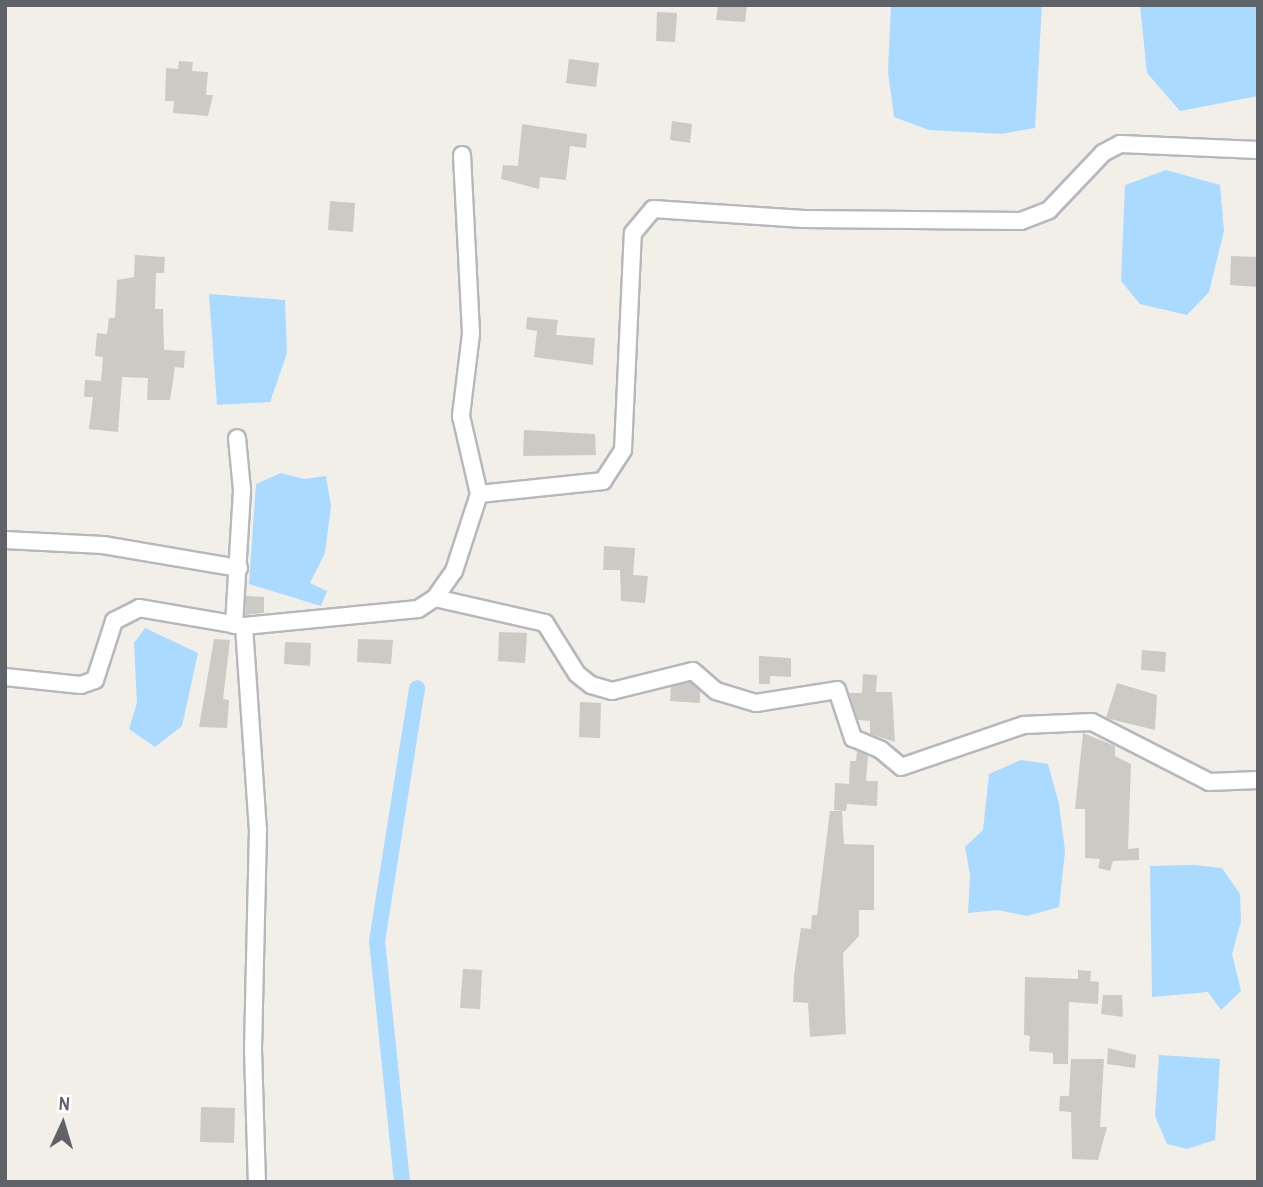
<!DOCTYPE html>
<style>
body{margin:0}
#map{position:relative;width:1263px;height:1187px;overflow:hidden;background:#f1efe8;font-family:"Archivo Narrow",sans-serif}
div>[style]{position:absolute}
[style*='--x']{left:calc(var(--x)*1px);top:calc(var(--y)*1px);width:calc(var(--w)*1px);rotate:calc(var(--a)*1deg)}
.water>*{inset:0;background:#aadaff}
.canal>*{height:16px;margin:-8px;padding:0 8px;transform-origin:8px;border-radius:8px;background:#aadaff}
.building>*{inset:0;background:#cccac5}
.roads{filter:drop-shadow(2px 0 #b5b8bc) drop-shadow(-2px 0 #b5b8bc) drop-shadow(0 2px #b5b8bc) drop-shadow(0 -2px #b5b8bc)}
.street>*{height:16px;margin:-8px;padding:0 8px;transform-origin:8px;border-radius:8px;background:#fff}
span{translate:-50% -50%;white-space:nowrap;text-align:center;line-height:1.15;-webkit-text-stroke:7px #fff;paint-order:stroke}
.frame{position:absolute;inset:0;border:7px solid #5f6368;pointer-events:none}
.north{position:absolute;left:28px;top:1089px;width:70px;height:70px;-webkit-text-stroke:5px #fff;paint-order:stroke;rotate:4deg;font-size:19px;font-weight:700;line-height:28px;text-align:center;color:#5f6368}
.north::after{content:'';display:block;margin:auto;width:24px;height:32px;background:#5f6368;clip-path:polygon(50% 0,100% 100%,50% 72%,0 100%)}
</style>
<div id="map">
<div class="water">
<div style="clip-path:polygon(891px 5px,1042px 5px,1035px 128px,1001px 134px,929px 130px,894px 117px,888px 72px)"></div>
<div style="clip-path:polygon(1140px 5px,1258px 5px,1258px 96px,1180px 111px,1147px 73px)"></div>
<div style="clip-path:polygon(1166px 170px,1220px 185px,1224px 231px,1209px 292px,1187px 315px,1140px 304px,1121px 281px,1125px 185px)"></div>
<div style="clip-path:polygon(209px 294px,285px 300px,287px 353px,270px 402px,217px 405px)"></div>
<div style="clip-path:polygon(281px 473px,304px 479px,326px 476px,331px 506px,325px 553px,310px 583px,327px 591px,321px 606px,249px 584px,256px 484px)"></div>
<div style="clip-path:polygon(145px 628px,198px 653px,182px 726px,155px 747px,129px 729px,137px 703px,134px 643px)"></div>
<div style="clip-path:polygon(1021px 760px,1048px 764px,1059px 804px,1065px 851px,1059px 907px,1027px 916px,998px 910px,968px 913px,970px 875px,965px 847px,983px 830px,989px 774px)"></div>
<div style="clip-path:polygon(1193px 865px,1222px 868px,1240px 894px,1241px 921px,1232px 954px,1241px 991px,1221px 1010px,1208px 992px,1152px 997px,1150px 866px)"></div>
<div style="clip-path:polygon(1159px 1055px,1220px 1059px,1215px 1140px,1187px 1149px,1167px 1144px,1155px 1116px)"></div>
</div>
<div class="canal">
<div style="--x:402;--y:1182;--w:242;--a:-95.9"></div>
<div style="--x:377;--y:941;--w:256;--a:-81"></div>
</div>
<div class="building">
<div style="clip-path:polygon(718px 5px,747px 5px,745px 22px,716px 20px)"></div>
<div style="clip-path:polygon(657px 12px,677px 13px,675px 42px,656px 41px)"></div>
<div style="clip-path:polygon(569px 59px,599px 63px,596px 87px,566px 83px)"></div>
<div style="clip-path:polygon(179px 61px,193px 62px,192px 71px,208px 72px,206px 95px,213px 95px,208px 116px,173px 113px,174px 101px,165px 101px,166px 68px,178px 69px)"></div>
<div style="clip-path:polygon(672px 121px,692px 124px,690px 143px,670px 140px)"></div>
<div style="clip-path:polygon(522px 124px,587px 134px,586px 148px,570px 146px,566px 180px,540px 177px,539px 189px,501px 179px,503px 165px,518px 166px)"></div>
<div style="clip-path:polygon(330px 201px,355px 203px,353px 232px,328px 230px)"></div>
<div style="clip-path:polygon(135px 255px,165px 257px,164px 273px,156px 273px,155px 309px,163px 309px,164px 350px,185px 351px,184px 368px,175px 367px,170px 400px,147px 400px,148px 378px,122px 377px,118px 432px,89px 429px,93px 397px,84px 397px,85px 380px,101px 381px,103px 357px,95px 356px,97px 333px,107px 334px,109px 318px,115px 318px,117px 280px,134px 277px)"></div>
<div style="clip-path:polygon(1231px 256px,1258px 257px,1258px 287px,1230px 285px)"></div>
<div style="clip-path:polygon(527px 317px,558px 320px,556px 335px,595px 338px,593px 365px,534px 357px,537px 331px,526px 329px)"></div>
<div style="clip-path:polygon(524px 430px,595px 434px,596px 455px,523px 456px)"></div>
<div style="clip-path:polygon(604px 546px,635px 548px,633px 575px,648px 576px,645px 603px,621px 601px,620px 570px,603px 570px)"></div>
<div style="clip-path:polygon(246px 596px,264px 597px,264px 613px,245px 615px)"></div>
<div style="clip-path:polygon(499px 632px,527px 633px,525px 663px,498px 661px)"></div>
<div style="clip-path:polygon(214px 639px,230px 640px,223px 699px,229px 700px,227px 728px,199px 727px)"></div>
<div style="clip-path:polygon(358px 639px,393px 640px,391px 664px,357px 662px)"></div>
<div style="clip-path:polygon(285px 642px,311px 643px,310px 666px,284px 664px)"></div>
<div style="clip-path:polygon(1142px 650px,1166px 652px,1165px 672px,1141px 670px)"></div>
<div style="clip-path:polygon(759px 656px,791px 658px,791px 677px,770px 676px,770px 684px,759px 684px)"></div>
<div style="clip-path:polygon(863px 674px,877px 675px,876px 692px,892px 692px,895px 742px,870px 734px,870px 721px,858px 720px,849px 693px,862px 693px)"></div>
<div style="clip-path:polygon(690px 682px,700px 691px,700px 703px,670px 701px,671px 687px)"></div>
<div style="clip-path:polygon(1117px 683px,1157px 695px,1155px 730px,1106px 718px)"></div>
<div style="clip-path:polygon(580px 702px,601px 703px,600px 738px,579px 737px)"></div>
<div style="clip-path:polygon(1083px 733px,1115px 746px,1115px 756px,1131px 764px,1128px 849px,1139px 848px,1139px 860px,1113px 861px,1110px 871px,1098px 868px,1100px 859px,1085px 858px,1085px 809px,1075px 809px)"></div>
<div style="clip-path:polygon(857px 751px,868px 756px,866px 781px,878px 781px,877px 806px,847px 804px,846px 811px,834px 810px,835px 783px,849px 784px,850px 761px,856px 761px)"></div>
<div style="clip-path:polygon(830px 811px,842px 811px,844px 844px,874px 845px,874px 910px,859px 910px,859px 936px,843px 953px,846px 1034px,810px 1037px,808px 1003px,793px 1002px,794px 975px,801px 928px,811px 929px,812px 915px,817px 915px)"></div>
<div style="clip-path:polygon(463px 969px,482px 970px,480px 1009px,460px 1008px)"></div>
<div style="clip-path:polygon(1078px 970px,1091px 971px,1090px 981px,1099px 982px,1098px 1004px,1069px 1002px,1068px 1064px,1053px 1064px,1053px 1053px,1029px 1051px,1030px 1036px,1024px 1035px,1025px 977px,1078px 979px)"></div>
<div style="clip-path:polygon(1103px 995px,1122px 995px,1123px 1017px,1101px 1014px)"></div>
<div style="clip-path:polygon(1108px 1048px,1136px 1055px,1135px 1068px,1107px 1064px)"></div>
<div style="clip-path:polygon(1071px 1059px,1104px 1059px,1100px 1127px,1107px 1127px,1098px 1160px,1072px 1159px,1071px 1112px,1059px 1111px,1060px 1096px,1069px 1096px)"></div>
<div style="clip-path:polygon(201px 1107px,235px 1108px,234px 1143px,200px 1142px)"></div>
</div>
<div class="roads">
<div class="street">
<div style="--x:462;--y:155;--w:179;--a:87.1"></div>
<div style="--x:471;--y:334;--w:83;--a:97"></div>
<div style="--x:461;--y:416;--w:80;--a:77"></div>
<div style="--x:5;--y:540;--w:98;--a:2.9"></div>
<div style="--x:103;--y:545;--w:138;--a:9.6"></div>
<div style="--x:435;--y:598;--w:113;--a:12.8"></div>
<div style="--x:545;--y:623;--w:60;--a:57.9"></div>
<div style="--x:577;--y:674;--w:18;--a:38"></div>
<div style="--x:591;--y:685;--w:22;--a:16"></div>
<div style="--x:612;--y:691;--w:83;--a:-13.9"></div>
<div style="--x:693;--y:671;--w:30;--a:41"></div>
<div style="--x:716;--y:691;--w:42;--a:16.7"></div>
<div style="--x:756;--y:703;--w:82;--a:-9.1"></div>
<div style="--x:837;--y:690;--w:51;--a:71.6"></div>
<div style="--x:853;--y:738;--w:30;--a:23"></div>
<div style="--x:881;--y:750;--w:26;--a:40"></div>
<div style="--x:901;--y:767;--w:130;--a:-18.9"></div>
<div style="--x:1024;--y:725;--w:68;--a:-2.5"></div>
<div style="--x:1092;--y:722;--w:131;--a:27.1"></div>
<div style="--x:1209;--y:782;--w:49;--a:-2.3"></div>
<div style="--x:234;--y:625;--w:135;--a:-86.6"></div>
<div style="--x:242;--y:490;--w:52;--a:-95.5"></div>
<div style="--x:244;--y:626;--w:203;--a:86.1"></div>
<div style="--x:258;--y:829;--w:221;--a:91.3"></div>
<div style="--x:253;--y:1050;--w:132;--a:88.3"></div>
<div style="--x:5;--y:677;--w:76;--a:6"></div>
<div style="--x:81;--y:685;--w:15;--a:-20"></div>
<div style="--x:95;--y:680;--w:62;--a:-72.1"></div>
<div style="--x:114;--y:621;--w:28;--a:-27"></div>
<div style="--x:139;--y:608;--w:107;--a:9.7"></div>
<div style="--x:244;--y:626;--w:175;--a:-5.6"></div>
<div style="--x:418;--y:609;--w:20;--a:-33"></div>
<div style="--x:435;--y:598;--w:33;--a:-55"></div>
<div style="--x:454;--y:571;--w:81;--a:-72"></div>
<div style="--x:479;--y:494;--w:125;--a:-6"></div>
<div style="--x:603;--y:481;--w:37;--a:-57"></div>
<div style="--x:623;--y:450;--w:217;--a:-87.4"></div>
<div style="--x:633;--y:233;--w:31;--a:-50"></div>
<div style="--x:653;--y:209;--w:151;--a:3.8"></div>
<div style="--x:804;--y:219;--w:217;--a:0.5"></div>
<div style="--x:1021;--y:221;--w:30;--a:-21"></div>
<div style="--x:1049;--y:210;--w:79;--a:-46.5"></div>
<div style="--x:1103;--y:153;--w:19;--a:-28"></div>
<div style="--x:1120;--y:144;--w:138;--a:2.5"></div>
</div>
</div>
<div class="frame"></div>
<div class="north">N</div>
</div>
